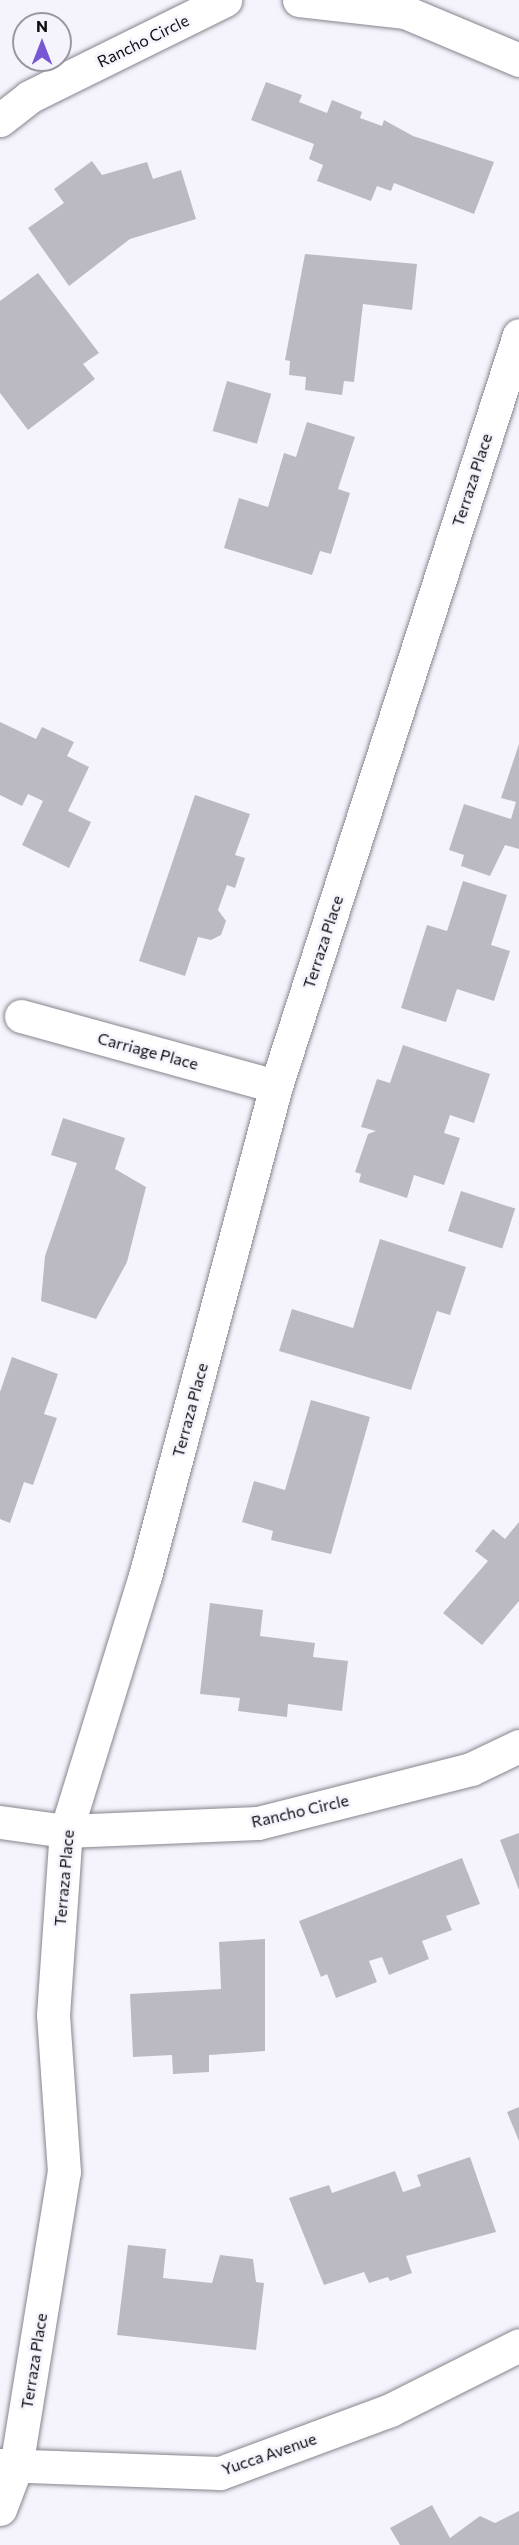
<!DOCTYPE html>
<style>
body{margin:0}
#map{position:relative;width:519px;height:2545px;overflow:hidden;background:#f5f4fd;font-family:Commissioner,sans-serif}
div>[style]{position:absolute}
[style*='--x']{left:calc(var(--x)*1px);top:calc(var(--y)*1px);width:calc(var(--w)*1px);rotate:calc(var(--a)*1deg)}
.building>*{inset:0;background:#bbbac3;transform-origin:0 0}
.roads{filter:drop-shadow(0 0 2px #86858d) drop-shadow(0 0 2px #86858d)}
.minor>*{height:33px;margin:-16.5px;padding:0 16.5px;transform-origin:16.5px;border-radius:16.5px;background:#fff}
span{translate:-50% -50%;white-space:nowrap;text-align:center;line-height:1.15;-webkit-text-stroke:5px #f5f4fd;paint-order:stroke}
.street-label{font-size:16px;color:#0e0e11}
.north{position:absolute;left:12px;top:12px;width:60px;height:60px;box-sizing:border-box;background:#f5f4fd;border:2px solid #99989f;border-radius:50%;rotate:0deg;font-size:16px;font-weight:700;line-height:24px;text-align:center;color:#0e0e11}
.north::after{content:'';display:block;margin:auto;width:21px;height:27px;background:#7858d2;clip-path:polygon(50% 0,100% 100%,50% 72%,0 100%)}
</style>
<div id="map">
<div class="building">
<i style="clip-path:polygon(266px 82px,302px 95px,299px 102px,327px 113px,332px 100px,362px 112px,360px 118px,382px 126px,384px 120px,413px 136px,494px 162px,474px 214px,394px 183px,391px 191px,377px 186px,371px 201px,317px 181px,323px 165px,309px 159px,314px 144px,251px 120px)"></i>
<i style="clip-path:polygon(92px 161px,102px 175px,147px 162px,153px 179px,181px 170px,196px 219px,130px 239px,69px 286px,28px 228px,64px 203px,54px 189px)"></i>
<i style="clip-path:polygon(305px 254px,417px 264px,412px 310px,363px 304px,354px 382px,344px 381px,342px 395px,305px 390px,306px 377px,289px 375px,290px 361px,285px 360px)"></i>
<i style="clip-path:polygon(38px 273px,99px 353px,83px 364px,95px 379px,28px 430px,0 393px,0 301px)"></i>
<i style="left:227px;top:381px;width:46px;height:52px;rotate:16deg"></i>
<i style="clip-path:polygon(307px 422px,355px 437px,338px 489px,350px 493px,331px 554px,320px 551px,312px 575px,224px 548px,239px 498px,268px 507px,284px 453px,296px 457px)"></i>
<i style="clip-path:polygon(0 722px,36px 739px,42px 727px,74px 742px,67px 756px,89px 767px,68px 811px,91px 822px,69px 868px,22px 845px,43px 801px,28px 794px,22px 806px,0 795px)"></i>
<i style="clip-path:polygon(519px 744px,519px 849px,505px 845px,490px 876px,461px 866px,464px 855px,449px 850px,464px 804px,511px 819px,516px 802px,501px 798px)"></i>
<i style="clip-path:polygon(195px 795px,250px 814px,235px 855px,245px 858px,235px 888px,227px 885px,218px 910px,226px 921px,221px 935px,211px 940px,198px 937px,185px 976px,139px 961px)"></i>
<i style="clip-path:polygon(463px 881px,507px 895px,491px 945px,510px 951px,494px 1001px,457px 989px,446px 1022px,401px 1008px,427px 925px,447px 931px)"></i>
<i style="clip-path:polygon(403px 1045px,490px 1074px,474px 1123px,450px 1115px,444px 1133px,460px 1138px,444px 1185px,414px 1175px,407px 1198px,359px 1182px,361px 1174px,355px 1172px,368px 1134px,376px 1131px,361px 1127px,377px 1079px,390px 1083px)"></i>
<i style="clip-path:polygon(63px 1118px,125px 1138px,115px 1169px,146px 1187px,127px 1262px,96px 1319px,41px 1301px,45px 1256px,77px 1163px,51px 1155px)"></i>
<i style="left:461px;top:1191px;width:57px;height:42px;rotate:18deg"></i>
<i style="clip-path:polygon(380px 1239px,466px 1267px,450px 1315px,437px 1311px,411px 1390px,279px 1351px,292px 1309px,353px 1328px)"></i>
<i style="clip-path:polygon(12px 1357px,58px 1374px,44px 1414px,57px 1418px,33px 1485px,24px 1482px,10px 1523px,0 1519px,0 1392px)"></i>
<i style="clip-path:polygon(311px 1400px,370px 1417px,331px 1554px,271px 1540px,273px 1531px,242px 1522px,254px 1481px,285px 1490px)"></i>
<i style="clip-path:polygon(519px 1522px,519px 1601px,482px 1645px,443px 1613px,488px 1561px,475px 1551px,493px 1529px,505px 1539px)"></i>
<i style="clip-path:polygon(210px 1603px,263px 1610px,260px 1636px,315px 1643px,313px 1657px,348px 1661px,342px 1711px,288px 1704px,287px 1717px,238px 1711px,240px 1698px,200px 1694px)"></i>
<i style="clip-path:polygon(519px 1833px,519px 1890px,500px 1840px)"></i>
<i style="clip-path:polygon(462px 1858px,480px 1904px,446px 1916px,452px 1930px,422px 1941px,429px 1959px,389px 1975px,382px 1957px,369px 1961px,377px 1982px,336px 1998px,327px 1974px,321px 1977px,299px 1921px)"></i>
<i style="clip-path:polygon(265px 1939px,265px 2051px,209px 2055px,209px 2072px,173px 2074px,172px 2055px,133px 2057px,130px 1994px,221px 1989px,219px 1942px)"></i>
<i style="clip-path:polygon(519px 2107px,519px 2141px,507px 2112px)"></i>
<i style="clip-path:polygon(470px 2157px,496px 2232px,406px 2256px,412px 2273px,390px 2281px,388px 2277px,369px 2283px,364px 2272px,324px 2285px,289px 2198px,329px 2185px,332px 2193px,395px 2171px,403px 2192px,421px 2186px,417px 2175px)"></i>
<i style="clip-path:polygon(128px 2245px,166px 2249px,163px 2278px,212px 2283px,220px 2255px,253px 2259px,256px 2282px,264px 2283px,256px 2350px,117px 2335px)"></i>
<i style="clip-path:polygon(432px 2505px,450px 2538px,480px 2516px,495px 2523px,519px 2511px,519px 2545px,400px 2545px,390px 2528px)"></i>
</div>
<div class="roads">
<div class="minor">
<i style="--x:299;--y:0;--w:107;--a:6.5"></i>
<i style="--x:405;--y:12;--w:124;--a:22.8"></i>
<i style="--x:0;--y:120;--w:37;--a:-38"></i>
<i style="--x:29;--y:97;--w:219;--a:-26.3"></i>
<i style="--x:21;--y:1016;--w:264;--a:15.4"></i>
<i style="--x:0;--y:1822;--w:67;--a:7.8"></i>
<i style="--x:66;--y:1831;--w:192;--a:-2.4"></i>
<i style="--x:258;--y:1823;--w:220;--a:-14.2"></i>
<i style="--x:471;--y:1769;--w:53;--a:-25.6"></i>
<i style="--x:0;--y:2465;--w:220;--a:2.1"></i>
<i style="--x:220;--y:2473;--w:181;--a:-20.3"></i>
<i style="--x:390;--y:2410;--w:144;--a:-26.7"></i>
<i style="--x:0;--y:2509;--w:45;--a:-69.1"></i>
<i style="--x:16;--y:2467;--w:299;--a:-80.8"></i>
<i style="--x:64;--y:2172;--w:157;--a:-94"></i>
<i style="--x:53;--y:2015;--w:184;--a:-86"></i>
<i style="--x:66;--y:1831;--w:267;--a:-72.8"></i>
<i style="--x:145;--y:1576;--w:507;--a:-75.03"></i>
<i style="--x:276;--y:1086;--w:789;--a:-72.07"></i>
</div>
</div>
<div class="street-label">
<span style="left:143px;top:41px;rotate:-26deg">Rancho Circle</span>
<span style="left:472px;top:480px;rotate:-72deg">Terraza Place</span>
<span style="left:323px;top:942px;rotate:-72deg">Terraza Place</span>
<span style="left:148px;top:1051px;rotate:15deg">Carriage Place</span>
<span style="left:190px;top:1410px;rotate:-75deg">Terraza Place</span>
<span style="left:300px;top:1811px;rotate:-13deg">Rancho Circle</span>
<span style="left:64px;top:1878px;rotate:-85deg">Terraza Place</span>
<span style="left:34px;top:2361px;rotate:-81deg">Terraza Place</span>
<span style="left:269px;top:2454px;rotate:-19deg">Yucca Avenue</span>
</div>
<div class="north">N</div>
</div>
